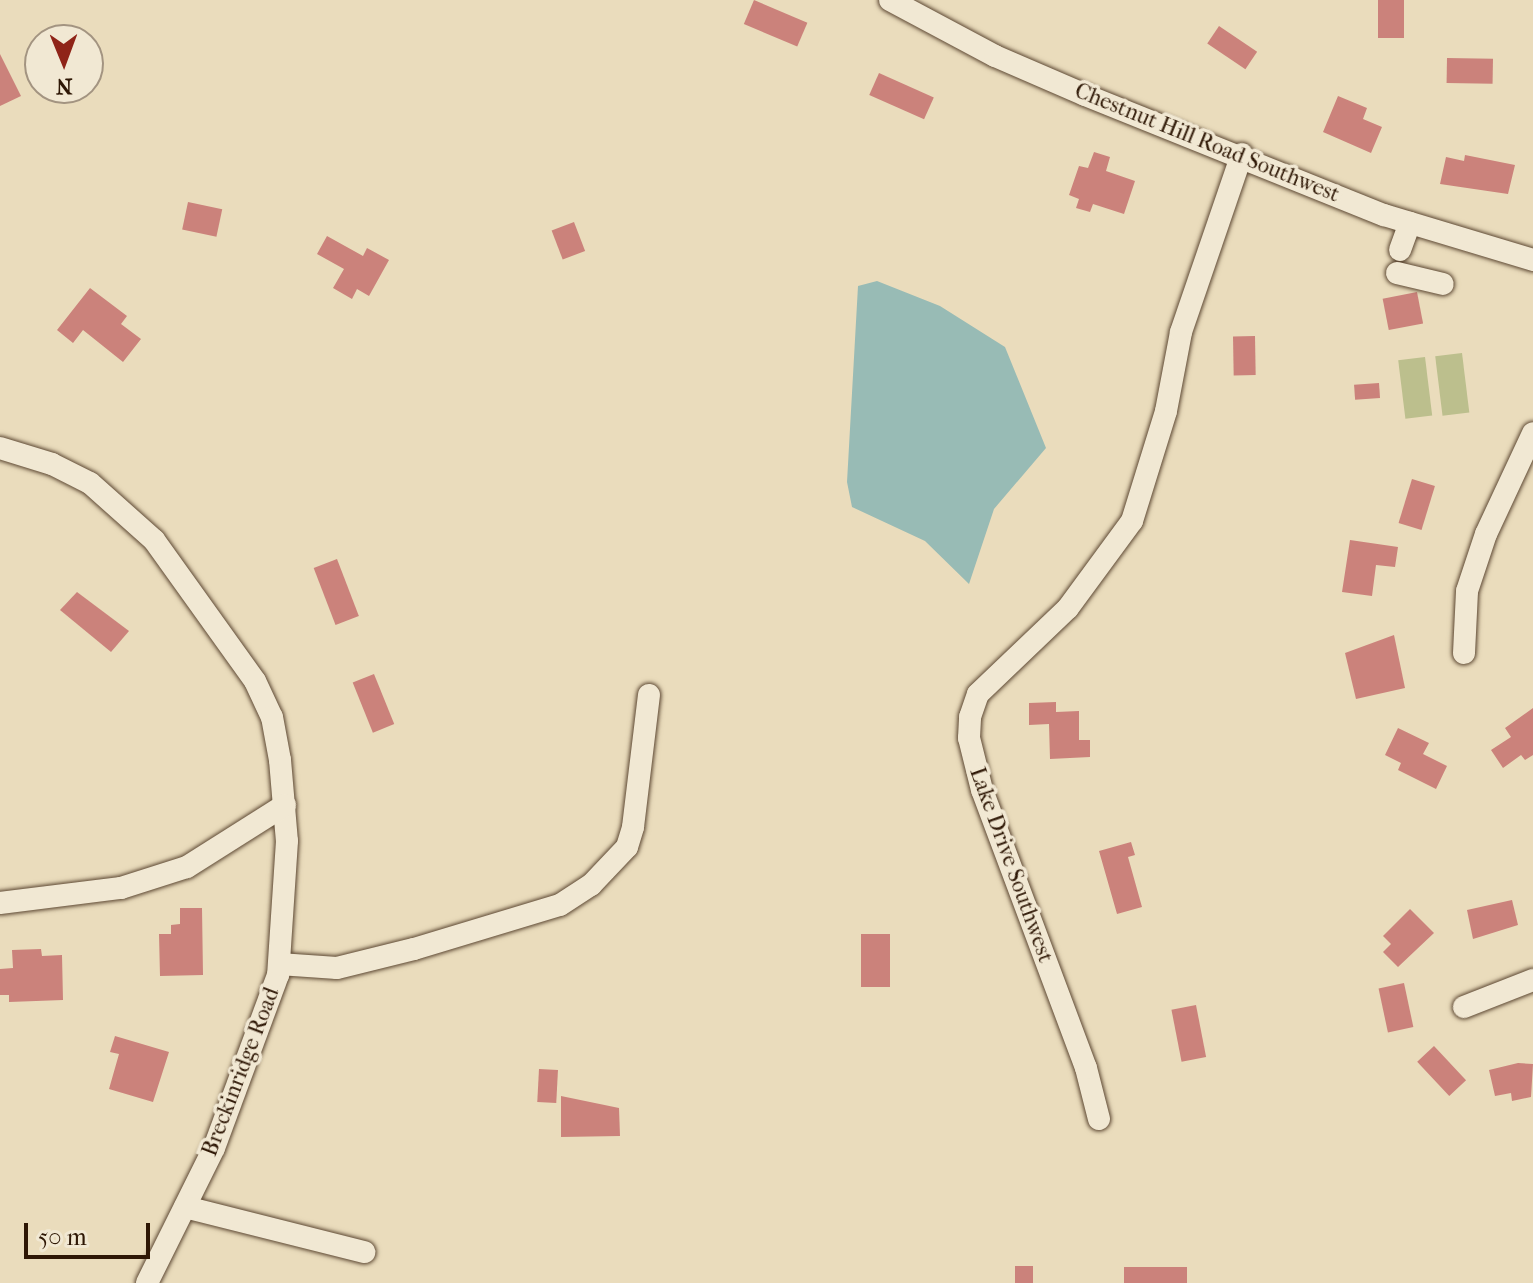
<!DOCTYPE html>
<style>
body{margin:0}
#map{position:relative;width:1533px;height:1283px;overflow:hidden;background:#eadcbc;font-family:"IM FELL French Canon",serif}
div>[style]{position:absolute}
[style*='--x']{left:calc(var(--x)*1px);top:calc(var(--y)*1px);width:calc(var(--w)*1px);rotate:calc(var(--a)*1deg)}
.green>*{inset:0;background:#bcbf8d;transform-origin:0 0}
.water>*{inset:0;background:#98bbb5}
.building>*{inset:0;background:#cb827b;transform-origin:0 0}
.roads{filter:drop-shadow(0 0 2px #5d4833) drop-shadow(0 0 2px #5d4833)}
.minor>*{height:22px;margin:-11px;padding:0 11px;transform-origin:11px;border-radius:11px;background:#f1e8d3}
span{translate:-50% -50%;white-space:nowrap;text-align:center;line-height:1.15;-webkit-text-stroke:7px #f1e8d3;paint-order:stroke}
.street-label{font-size:22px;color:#2e1705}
.north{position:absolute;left:24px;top:24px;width:80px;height:80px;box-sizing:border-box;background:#f1e8d3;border:2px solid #a39481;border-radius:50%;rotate:179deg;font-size:22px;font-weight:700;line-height:32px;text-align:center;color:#2e1705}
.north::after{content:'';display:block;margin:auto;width:28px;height:36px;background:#8f2418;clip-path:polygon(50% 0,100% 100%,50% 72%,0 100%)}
.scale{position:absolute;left:24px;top:1223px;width:126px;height:36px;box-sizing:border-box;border:4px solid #2e1705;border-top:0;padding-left:10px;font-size:24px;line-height:28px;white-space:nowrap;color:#2e1705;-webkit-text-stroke:6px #f1e8d3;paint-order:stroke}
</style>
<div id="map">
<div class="green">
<i style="left:1462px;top:353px;width:60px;height:27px;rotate:83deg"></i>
<i style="left:1425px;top:357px;width:59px;height:27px;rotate:83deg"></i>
</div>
<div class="water">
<i style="clip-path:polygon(877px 281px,940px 306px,1005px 347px,1046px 448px,994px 509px,969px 584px,925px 541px,852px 507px,847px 482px,858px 286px)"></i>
</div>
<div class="building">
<i style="left:754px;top:0;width:58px;height:26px;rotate:23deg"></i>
<i style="left:1378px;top:0;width:26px;height:38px"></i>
<i style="left:1219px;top:26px;width:46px;height:21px;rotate:34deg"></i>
<i style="clip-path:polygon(0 54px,21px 96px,0 106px)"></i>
<i style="left:1447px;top:58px;width:46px;height:25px;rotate:1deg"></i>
<i style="left:879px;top:73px;width:60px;height:24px;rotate:24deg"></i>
<i style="clip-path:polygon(1338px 96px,1367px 108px,1363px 119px,1382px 127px,1371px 153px,1323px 132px)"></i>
<i style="clip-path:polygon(1094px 152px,1110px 157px,1106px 171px,1135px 181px,1124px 214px,1093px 204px,1090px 212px,1076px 208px,1079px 199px,1069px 195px,1079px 166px,1088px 168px)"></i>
<i style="clip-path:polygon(1465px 155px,1515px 165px,1508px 194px,1440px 184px,1446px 157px,1464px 161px)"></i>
<i style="left:188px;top:202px;width:35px;height:28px;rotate:12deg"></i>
<i style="left:574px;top:222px;width:31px;height:24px;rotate:69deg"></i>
<i style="clip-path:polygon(327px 236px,363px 256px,367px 248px,389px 260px,369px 296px,357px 289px,352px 299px,333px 288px,344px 269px,317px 254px)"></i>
<i style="clip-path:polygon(90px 288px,127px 316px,121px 324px,141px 339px,123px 362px,83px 330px,73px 343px,57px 330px)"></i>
<i style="left:1417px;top:292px;width:32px;height:35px;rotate:79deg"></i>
<i style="left:1255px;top:336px;width:39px;height:22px;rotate:89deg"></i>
<i style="left:1379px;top:383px;width:15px;height:25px;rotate:86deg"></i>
<i style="left:1412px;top:479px;width:24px;height:46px;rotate:17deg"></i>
<i style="clip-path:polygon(1350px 540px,1398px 547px,1395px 567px,1376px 565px,1372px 596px,1342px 592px)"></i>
<i style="left:337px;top:559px;width:61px;height:25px;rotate:69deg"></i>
<i style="clip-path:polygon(77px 592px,129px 631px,111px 652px,60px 610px)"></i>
<i style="clip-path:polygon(1394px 635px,1405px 688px,1356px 699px,1345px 653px)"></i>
<i style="left:374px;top:674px;width:54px;height:23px;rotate:68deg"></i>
<i style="clip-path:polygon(1056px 702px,1056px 712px,1079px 711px,1079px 740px,1090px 740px,1090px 757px,1050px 759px,1049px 724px,1029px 725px,1029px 703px)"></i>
<i style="clip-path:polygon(1533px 708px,1533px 755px,1525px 760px,1521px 755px,1503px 768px,1491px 750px,1511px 737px,1505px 728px)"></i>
<i style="clip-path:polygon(1398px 728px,1429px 743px,1423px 754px,1447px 766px,1436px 789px,1398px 770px,1401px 763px,1385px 755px)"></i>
<i style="clip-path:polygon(1131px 842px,1135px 855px,1128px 857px,1142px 907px,1117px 914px,1099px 851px)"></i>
<i style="clip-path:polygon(1512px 900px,1518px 925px,1473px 939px,1467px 910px)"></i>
<i style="clip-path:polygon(180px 908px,202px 908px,203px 975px,160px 976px,159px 934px,171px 934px,171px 925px,180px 924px)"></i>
<i style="clip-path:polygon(1410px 909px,1434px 933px,1398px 967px,1383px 952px,1391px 944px,1383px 936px)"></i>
<i style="left:890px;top:934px;width:53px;height:29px;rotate:90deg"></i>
<i style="clip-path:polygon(41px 949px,42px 956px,62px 955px,63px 1000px,9px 1002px,9px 995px,0 995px,0 969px,13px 968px,12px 950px)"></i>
<i style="left:1404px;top:983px;width:45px;height:26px;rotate:78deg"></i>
<i style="left:1196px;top:1005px;width:53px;height:25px;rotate:79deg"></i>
<i style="clip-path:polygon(115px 1036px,169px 1052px,153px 1102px,109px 1089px,119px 1054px,110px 1052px)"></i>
<i style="left:1434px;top:1046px;width:47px;height:23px;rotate:47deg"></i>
<i style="clip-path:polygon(1518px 1063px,1533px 1064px,1531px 1097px,1512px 1101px,1511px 1093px,1495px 1096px,1489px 1070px)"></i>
<i style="left:539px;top:1069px;width:19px;height:33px;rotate:3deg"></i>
<i style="clip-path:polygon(561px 1096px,619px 1108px,620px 1136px,561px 1137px)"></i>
<i style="left:1015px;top:1266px;width:18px;height:17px"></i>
<i style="left:1124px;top:1267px;width:63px;height:16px"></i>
</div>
<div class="roads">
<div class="minor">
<i style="--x:890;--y:0;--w:119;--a:28.1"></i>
<i style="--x:995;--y:56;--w:98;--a:23.4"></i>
<i style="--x:1085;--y:95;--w:322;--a:21.9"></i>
<i style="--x:1384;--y:215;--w:156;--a:16.8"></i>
<i style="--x:1400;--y:250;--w:29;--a:-70"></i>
<i style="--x:1397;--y:273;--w:47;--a:13.4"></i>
<i style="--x:0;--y:448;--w:54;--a:17.1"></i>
<i style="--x:52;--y:464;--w:42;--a:26.6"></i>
<i style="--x:90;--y:483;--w:86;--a:41.7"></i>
<i style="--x:154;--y:540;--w:173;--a:54.4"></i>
<i style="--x:255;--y:681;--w:40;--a:65"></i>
<i style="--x:272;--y:717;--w:44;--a:79.5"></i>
<i style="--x:280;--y:760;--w:81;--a:85.1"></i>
<i style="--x:287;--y:841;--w:134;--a:93.8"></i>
<i style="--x:278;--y:975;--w:184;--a:110.3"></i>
<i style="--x:214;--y:1148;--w:151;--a:116.4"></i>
<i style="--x:1464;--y:653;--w:62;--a:-87.2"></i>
<i style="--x:1467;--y:591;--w:60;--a:-71.6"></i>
<i style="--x:1486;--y:534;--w:111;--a:-65"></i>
<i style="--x:0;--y:903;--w:122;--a:-7.1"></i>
<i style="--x:121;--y:888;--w:69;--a:-17.7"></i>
<i style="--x:187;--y:867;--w:116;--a:-32.3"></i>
<i style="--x:279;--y:964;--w:58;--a:3.9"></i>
<i style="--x:337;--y:968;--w:79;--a:-13.9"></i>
<i style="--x:414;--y:949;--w:152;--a:-16.8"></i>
<i style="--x:560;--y:905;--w:37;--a:-33"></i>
<i style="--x:591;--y:885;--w:52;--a:-46.5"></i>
<i style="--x:627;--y:847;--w:21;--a:-73"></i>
<i style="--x:633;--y:827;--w:133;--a:-83.1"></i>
<i style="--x:1464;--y:1007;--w:74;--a:-21.4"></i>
<i style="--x:1099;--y:1119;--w:53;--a:-104.3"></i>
<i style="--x:1086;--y:1068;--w:297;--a:-110.5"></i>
<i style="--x:982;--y:790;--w:54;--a:-104"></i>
<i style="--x:969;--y:738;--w:21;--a:-87"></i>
<i style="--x:970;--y:717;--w:24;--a:-71"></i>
<i style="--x:978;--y:694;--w:124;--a:-43.7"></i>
<i style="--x:1068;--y:608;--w:108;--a:-53.7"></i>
<i style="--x:1132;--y:521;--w:115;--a:-72.8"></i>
<i style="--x:1166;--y:411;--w:80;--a:-79.2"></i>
<i style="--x:1181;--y:332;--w:188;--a:-71.1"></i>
<i style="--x:185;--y:1207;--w:185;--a:14.1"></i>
</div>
</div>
<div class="street-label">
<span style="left:1207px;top:143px;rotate:22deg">Chestnut Hill Road Southwest</span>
<span style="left:1011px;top:865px;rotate:70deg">Lake Drive Southwest</span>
<span style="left:241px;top:1072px;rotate:-69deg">Breckinridge Road</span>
</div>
<div class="north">N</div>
<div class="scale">50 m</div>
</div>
